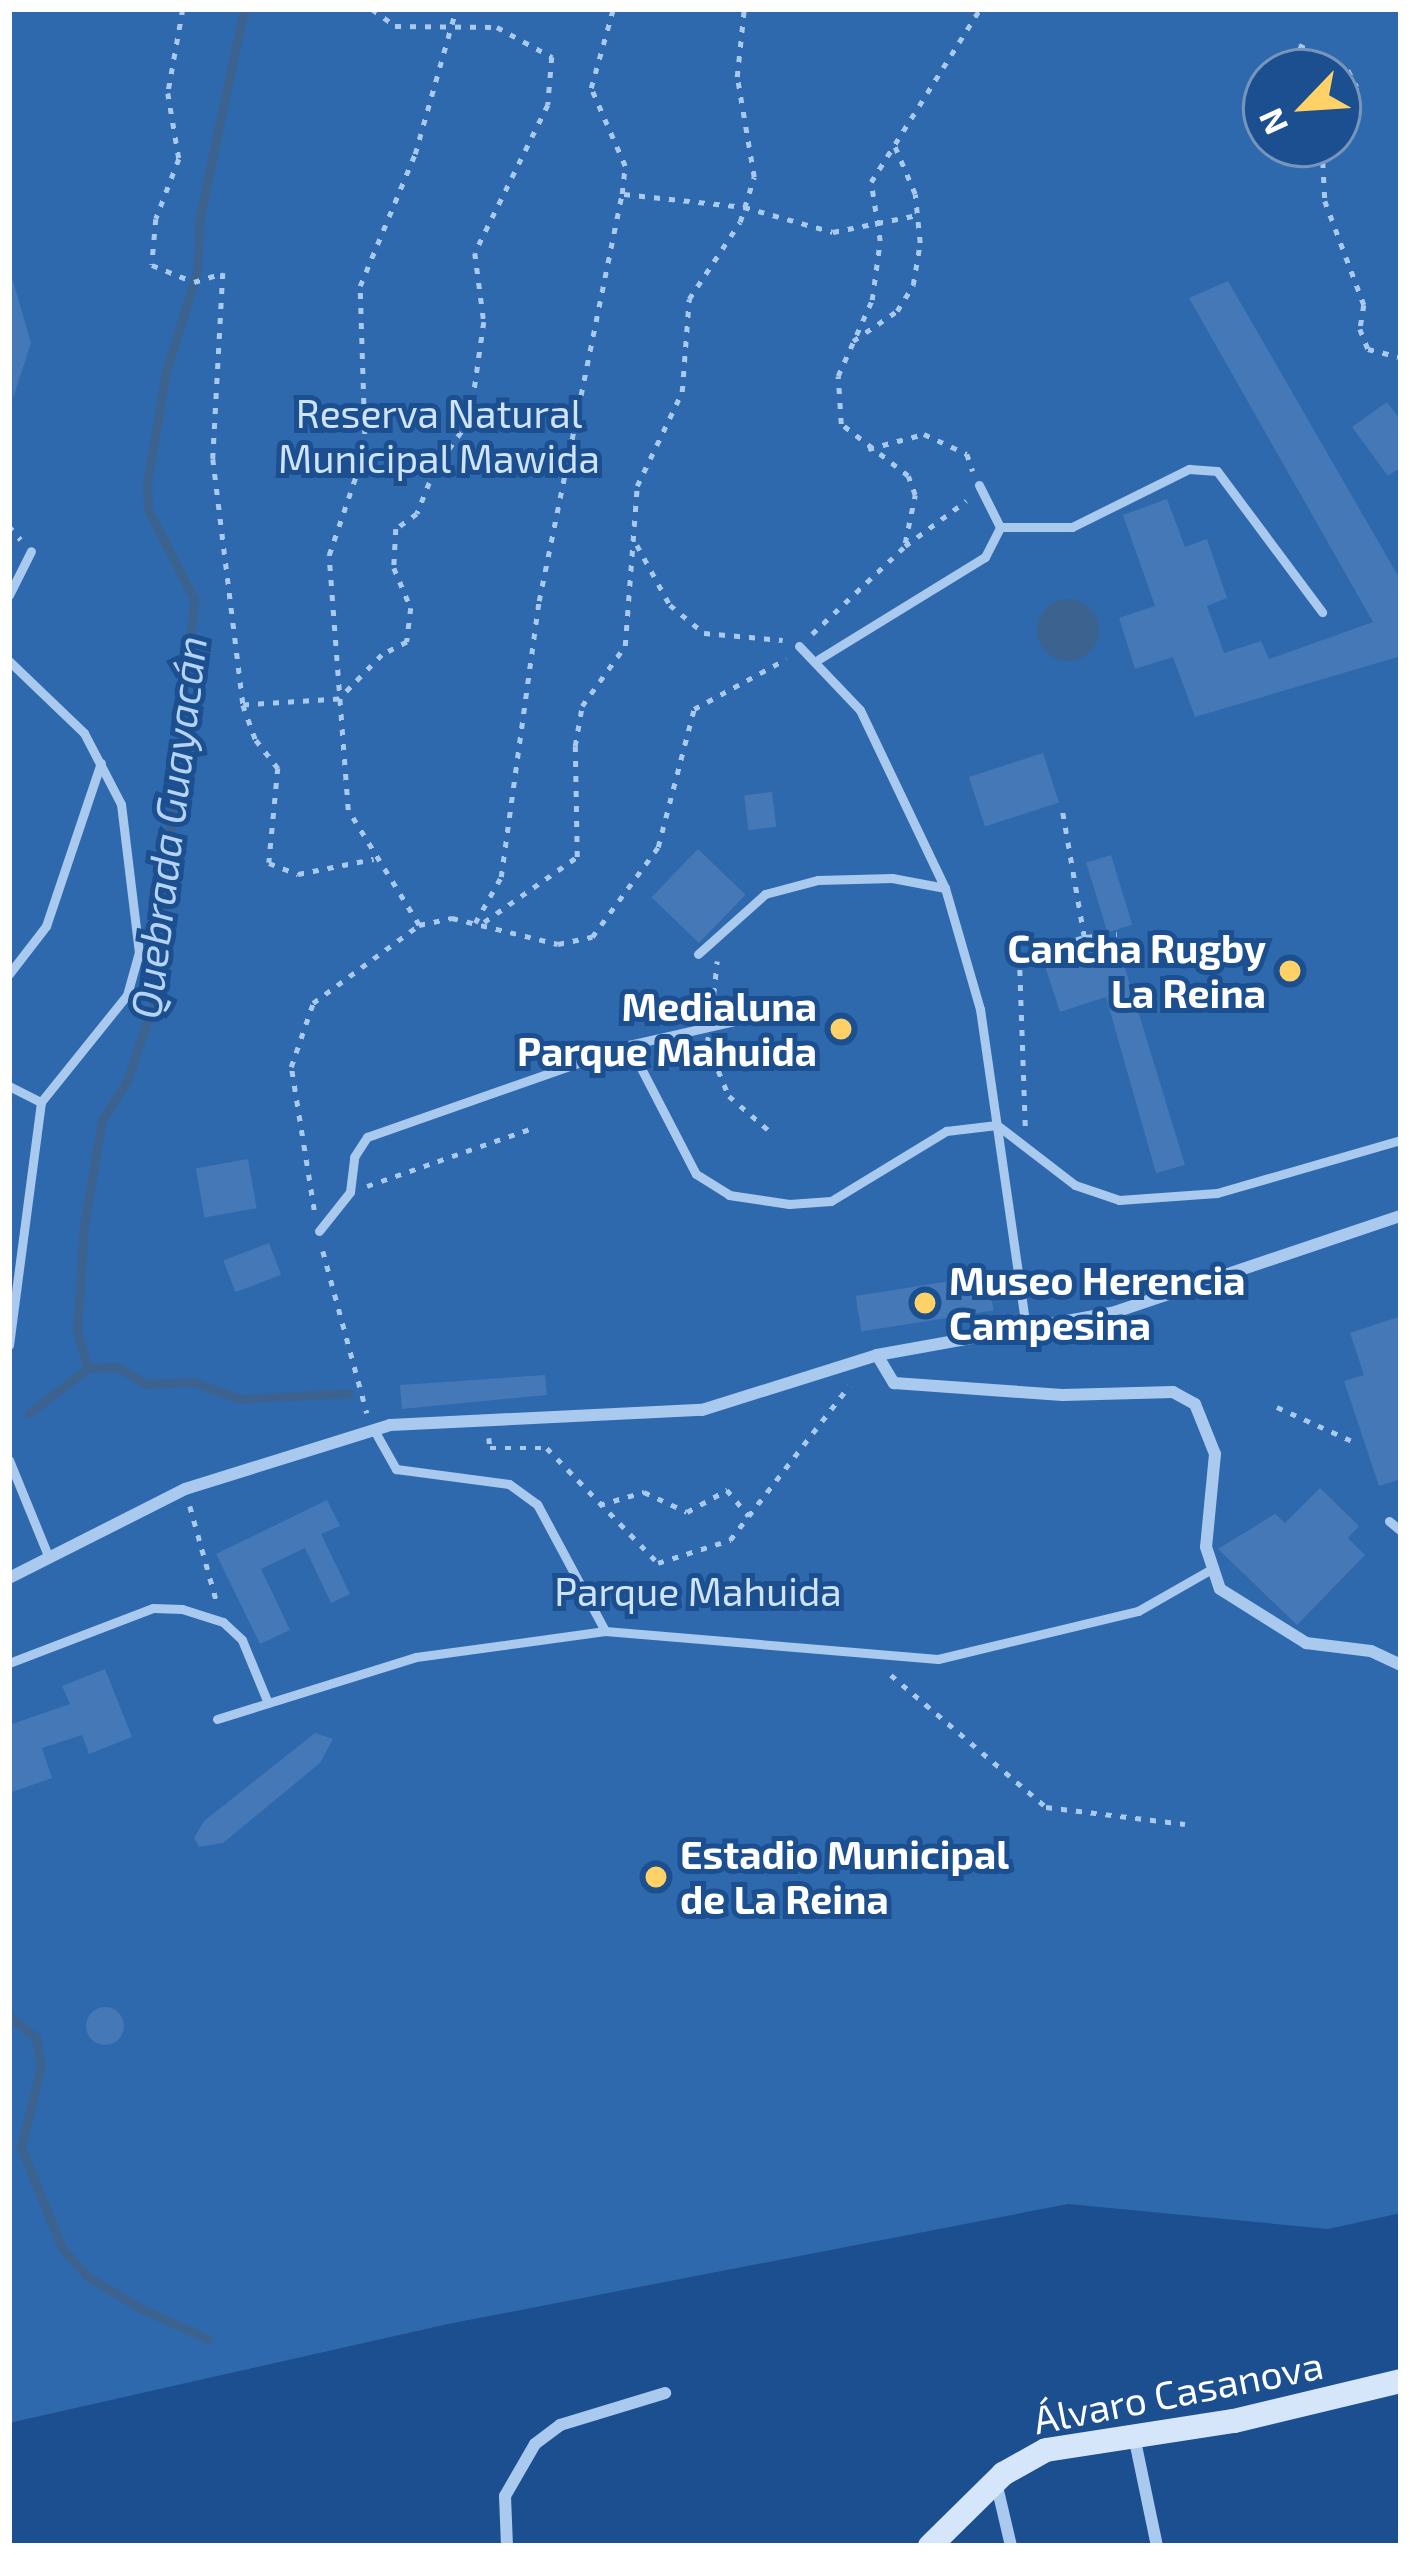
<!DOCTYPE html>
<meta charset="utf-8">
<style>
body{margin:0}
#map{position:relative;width:1410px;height:2555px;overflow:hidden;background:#1b4f8f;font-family:"Exo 2",sans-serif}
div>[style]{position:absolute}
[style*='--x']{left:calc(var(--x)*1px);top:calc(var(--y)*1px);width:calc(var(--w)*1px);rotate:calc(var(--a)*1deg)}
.green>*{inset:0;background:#2e69ad}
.water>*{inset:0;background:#3c6290}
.round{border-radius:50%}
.stream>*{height:9px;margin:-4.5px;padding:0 4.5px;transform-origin:4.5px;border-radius:4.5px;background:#3c6290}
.building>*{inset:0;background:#4478b7;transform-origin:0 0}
.path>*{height:4.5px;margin-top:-2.25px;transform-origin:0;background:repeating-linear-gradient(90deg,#a9c9ee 0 6px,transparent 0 15px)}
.lane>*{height:9px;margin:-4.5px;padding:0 4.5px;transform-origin:4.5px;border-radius:4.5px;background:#a9c9ee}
.street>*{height:12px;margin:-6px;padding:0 6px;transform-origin:6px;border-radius:6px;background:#a9c9ee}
.secondary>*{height:24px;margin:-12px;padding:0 12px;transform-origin:12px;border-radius:12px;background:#d6e6fa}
.path-bridge>*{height:4.5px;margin-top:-2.25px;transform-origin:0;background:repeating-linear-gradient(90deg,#a9c9ee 0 6px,transparent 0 15px)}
.dots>*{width:33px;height:33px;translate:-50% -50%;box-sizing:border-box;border:6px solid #1b4f8f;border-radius:50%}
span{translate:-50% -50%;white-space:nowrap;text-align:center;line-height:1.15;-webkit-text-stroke:10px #1b4f8f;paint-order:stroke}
.park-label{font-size:39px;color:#cfe3fa}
.poi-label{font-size:39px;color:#fff;font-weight:700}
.right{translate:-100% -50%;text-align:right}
.left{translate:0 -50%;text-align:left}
.street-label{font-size:39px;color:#fff}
.water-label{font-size:42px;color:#b5d3f5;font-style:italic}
.frame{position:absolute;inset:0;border:12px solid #fff;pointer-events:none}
.north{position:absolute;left:1242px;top:48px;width:120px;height:120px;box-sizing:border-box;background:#1b4f8f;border:3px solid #7695bc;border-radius:50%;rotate:245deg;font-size:33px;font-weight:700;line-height:48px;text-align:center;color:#fff}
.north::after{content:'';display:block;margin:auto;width:42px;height:54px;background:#ffd166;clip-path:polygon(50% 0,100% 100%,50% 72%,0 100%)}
</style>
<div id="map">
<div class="green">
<i style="clip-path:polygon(evenodd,9px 9px,1401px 9px,1401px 2213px,1328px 2229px,1068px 2204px,448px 2324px,9px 2423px,9px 9px,1266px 72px,1338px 72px,1338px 144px,1266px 144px,1266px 72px)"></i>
</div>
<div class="water">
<i class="round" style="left:1037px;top:599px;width:62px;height:62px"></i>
</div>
<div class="stream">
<i style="--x:88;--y:1368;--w:39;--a:-107"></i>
<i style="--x:77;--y:1331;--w:106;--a:-86.2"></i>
<i style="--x:84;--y:1225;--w:107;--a:-80.3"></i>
<i style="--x:102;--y:1120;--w:46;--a:-57.3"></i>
<i style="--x:127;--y:1081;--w:78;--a:-71.3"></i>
<i style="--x:152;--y:1007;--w:410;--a:-84.1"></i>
<i style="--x:194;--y:599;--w:101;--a:-117.1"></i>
<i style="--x:148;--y:509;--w:25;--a:-92"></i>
<i style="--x:147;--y:484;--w:114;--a:-80.4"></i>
<i style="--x:166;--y:372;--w:105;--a:-72.8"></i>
<i style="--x:197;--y:272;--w:56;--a:-86.9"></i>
<i style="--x:200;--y:216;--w:212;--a:-78"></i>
<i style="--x:29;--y:1413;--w:74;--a:-37.3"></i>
<i style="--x:88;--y:1368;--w:30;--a:-2"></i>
<i style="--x:118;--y:1367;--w:32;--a:32"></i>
<i style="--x:145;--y:1384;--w:49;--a:-2.3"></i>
<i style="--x:194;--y:1382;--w:48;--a:20.7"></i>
<i style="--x:239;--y:1399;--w:109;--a:-3.2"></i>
<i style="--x:9;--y:2016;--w:35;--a:39"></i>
<i style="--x:36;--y:2038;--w:28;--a:80"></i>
<i style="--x:41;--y:2066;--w:83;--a:103.9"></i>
<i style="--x:21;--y:2147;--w:109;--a:67.9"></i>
<i style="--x:62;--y:2248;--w:38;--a:48"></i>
<i style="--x:87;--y:2276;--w:60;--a:31.3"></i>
<i style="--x:138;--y:2307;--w:77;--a:24.6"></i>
</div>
<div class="building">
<i style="clip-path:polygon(13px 281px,31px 343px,13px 398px,9px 282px)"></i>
<i style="clip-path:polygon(1228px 281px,1401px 581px,1401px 656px,1195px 717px,1173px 657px,1135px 669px,1119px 618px,1155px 606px,1123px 515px,1167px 499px,1185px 547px,1207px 539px,1227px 598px,1207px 606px,1224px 653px,1261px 641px,1269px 659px,1373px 622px,1189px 298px)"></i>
<i style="clip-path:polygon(1387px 402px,1401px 421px,1401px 467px,1388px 476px,1352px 427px)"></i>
<i style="left:1043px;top:753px;width:52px;height:78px;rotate:72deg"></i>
<i style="left:772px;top:792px;width:35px;height:28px;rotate:83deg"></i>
<i style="left:698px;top:849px;width:66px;height:67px;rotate:44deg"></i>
<i style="left:1111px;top:855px;width:73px;height:26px;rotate:73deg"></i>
<i style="clip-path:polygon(1117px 942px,1185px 1165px,1156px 1173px,1106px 997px,1060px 1012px,1045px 966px)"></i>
<i style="left:248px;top:1159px;width:50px;height:53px;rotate:80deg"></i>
<i style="left:269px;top:1243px;width:34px;height:49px;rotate:69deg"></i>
<i style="left:988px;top:1275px;width:36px;height:134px;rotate:81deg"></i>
<i style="clip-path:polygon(1401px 1316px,1401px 1479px,1379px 1486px,1344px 1381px,1364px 1375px,1350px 1333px)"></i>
<i style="clip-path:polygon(545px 1375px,547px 1395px,402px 1409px,400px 1385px)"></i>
<i style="clip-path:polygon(1320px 1488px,1359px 1526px,1348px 1538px,1365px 1555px,1297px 1625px,1218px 1549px,1275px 1514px,1285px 1523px)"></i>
<i style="clip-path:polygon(327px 1500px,340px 1526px,321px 1534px,350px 1594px,331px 1603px,305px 1548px,261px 1569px,290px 1630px,260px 1644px,216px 1554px)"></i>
<i style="clip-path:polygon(105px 1669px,132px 1737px,89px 1754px,82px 1735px,42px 1748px,52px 1778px,9px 1793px,9px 1725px,70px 1704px,62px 1686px)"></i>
<i style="clip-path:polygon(315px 1733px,333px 1739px,320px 1763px,223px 1843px,199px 1847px,194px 1838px,204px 1821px)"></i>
<i class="round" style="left:86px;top:2007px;width:38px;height:38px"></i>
</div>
<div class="path">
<i style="--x:183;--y:9;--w:85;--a:100.1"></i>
<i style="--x:168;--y:93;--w:67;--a:80.5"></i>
<i style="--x:179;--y:159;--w:64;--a:111"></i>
<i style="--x:156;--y:219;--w:46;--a:95"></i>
<i style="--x:152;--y:265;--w:45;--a:22"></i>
<i style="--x:194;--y:282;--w:30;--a:-17"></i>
<i style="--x:223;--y:273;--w:186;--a:93.1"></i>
<i style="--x:213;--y:459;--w:248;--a:83"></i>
<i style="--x:372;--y:9;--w:29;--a:36"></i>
<i style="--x:395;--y:26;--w:102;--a:0.6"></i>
<i style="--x:497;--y:27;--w:63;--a:28.6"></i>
<i style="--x:552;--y:57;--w:48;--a:94.8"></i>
<i style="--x:548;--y:105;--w:165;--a:116.3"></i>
<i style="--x:475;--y:253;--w:70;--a:82.6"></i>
<i style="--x:484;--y:322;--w:99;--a:98.1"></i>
<i style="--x:470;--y:420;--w:60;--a:125.5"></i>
<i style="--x:435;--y:469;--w:48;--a:111.8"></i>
<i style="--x:417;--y:514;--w:26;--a:144"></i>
<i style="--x:396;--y:529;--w:39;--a:93"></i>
<i style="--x:394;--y:568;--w:43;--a:67"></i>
<i style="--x:411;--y:608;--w:34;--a:97"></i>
<i style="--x:407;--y:642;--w:28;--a:153"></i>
<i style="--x:382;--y:655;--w:62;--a:134.3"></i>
<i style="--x:339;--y:699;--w:96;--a:176.4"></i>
<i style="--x:243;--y:705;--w:37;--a:70"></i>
<i style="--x:256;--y:740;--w:36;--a:52"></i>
<i style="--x:278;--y:768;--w:95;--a:95.4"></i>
<i style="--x:269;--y:863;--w:31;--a:21"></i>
<i style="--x:298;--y:874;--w:77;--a:-11.2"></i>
<i style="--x:1287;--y:72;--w:30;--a:-66"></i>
<i style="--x:1299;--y:45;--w:55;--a:27"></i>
<i style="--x:1348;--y:70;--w:19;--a:62"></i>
<i style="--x:1357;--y:87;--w:47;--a:113.8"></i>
<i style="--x:1288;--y:144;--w:39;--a:27"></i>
<i style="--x:1334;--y:144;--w:21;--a:121"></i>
<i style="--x:1323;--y:162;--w:39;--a:87"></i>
<i style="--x:1325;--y:201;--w:111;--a:69.4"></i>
<i style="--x:1364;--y:305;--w:24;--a:99"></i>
<i style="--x:1360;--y:329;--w:22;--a:68"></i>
<i style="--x:1368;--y:349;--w:34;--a:14"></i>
<i style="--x:624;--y:194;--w:121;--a:6.2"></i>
<i style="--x:744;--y:207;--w:92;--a:15.7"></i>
<i style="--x:833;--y:232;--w:86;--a:-11.4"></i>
<i style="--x:853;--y:341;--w:53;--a:-34.3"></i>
<i style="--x:897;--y:311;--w:31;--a:-58"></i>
<i style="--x:913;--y:285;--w:43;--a:-80.5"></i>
<i style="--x:920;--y:243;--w:49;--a:-95.8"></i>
<i style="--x:915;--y:194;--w:59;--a:-113.1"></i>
<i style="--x:868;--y:449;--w:58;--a:-15"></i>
<i style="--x:924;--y:434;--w:47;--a:24.9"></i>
<i style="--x:967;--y:454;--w:18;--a:71"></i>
<i style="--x:9;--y:526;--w:18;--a:49"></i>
<i style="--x:905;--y:543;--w:49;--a:-78.2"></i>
<i style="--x:915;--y:495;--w:20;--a:-110"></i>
<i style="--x:908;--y:476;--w:85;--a:-142.2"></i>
<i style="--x:841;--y:424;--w:48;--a:-93.6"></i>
<i style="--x:838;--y:376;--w:83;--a:-65.9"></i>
<i style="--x:872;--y:300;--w:60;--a:-82.3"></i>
<i style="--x:880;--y:241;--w:60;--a:-98.7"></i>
<i style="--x:871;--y:182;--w:204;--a:-57.8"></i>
<i style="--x:637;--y:545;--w:68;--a:61.2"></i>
<i style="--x:670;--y:605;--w:44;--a:39.5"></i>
<i style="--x:704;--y:633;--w:79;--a:5.1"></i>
<i style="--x:812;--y:634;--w:128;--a:-43.4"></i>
<i style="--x:905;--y:546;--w:76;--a:-36.4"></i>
<i style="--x:484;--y:922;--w:113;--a:-35"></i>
<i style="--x:577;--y:857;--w:111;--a:-91"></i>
<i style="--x:575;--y:746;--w:41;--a:-80.1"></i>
<i style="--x:582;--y:706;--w:74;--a:-54.4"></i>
<i style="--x:625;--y:646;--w:160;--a:-85.7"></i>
<i style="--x:637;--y:486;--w:104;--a:-64.4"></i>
<i style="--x:682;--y:392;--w:93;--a:-85.7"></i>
<i style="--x:689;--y:299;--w:92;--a:-56.5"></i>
<i style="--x:740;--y:222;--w:47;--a:-72.7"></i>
<i style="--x:754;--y:177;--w:101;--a:-99.6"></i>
<i style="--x:737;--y:77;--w:68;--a:-84.1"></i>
<i style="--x:475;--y:923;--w:53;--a:-60.5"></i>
<i style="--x:501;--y:877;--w:279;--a:-82.2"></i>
<i style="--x:539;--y:601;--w:415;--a:-78.5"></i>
<i style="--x:622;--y:194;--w:28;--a:-84"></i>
<i style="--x:625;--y:166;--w:85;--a:-113.6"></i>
<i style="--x:591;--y:88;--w:82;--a:-74.4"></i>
<i style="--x:419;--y:925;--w:135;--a:-121.7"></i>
<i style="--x:348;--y:810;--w:256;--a:-94.3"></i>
<i style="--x:329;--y:555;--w:112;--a:-71.2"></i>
<i style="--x:365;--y:449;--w:163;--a:-91.8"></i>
<i style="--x:360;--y:286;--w:143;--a:-67.4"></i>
<i style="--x:415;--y:154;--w:151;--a:-74.2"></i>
<i style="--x:1086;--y:937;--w:31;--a:-6"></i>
<i style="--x:712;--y:1009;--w:48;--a:-84.1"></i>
<i style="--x:707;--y:1043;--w:57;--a:67.5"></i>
<i style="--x:729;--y:1096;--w:58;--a:40.8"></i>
<i style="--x:658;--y:1065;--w:36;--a:-21"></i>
<i style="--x:1025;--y:1126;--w:168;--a:-92"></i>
<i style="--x:1019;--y:958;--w:68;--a:-17.9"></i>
<i style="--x:1084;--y:937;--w:130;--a:-99.8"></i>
<i style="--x:367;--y:1186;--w:173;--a:-19.3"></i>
<i style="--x:314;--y:1210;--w:145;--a:-99.1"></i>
<i style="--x:291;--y:1067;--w:68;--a:-71"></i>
<i style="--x:313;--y:1003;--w:132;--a:-36.3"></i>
<i style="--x:419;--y:925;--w:34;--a:-12"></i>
<i style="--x:452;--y:918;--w:109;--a:13.8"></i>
<i style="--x:558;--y:944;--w:35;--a:-12"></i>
<i style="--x:592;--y:937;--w:112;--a:-53.7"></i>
<i style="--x:658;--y:847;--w:143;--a:-75.4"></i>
<i style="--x:694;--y:709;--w:105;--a:-28.5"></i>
<i style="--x:323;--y:1251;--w:168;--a:74.8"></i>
<i style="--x:1277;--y:1407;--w:85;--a:24.4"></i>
<i style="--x:489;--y:1438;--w:10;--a:84"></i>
<i style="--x:490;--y:1448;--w:57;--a:0"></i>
<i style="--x:547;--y:1448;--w:160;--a:46"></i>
<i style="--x:658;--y:1563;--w:76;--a:-17.7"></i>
<i style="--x:730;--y:1540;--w:195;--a:-52.3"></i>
<i style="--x:599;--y:1505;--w:47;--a:-16.1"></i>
<i style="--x:644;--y:1492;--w:47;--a:24.9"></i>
<i style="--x:687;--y:1512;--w:46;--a:-28.8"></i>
<i style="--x:727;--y:1490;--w:34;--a:50"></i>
<i style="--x:190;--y:1506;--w:97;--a:74.4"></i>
<i style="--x:891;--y:1675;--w:204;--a:40.4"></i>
<i style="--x:1046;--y:1807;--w:140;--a:7"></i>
</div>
<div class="lane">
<i style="--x:1000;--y:527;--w:72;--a:0"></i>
<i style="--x:1072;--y:527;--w:131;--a:-26.4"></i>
<i style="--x:1189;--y:469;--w:28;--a:4"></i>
<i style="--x:1217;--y:471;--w:176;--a:53.3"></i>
<i style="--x:9;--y:595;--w:49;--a:-63.4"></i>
<i style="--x:799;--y:646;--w:88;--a:46.4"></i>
<i style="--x:860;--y:710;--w:197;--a:64.5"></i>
<i style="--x:945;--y:888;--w:126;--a:73.9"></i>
<i style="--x:980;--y:1009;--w:322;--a:81.8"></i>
<i style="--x:819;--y:659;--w:195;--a:-31.6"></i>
<i style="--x:985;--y:557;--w:34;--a:-63"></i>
<i style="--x:1000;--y:527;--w:47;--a:-116.6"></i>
<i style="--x:9;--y:661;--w:104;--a:43.8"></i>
<i style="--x:84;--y:733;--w:80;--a:62.5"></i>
<i style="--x:121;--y:804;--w:149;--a:83.1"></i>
<i style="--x:139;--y:952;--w:45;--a:105.6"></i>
<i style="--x:127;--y:995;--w:137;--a:128.8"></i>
<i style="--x:41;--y:1102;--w:245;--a:97.5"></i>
<i style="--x:698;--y:954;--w:90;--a:-41.8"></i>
<i style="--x:765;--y:894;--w:55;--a:-14.8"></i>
<i style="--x:818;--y:880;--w:74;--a:-1.5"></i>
<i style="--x:892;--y:878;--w:54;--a:10.7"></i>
<i style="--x:9;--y:974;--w:61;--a:-52.4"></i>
<i style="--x:46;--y:926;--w:172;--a:-71.4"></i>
<i style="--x:629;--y:1045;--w:145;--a:62.6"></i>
<i style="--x:696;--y:1174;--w:39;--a:32"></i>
<i style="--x:729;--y:1195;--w:61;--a:8.5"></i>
<i style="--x:789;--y:1204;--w:42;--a:-4.1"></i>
<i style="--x:831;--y:1201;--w:135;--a:-31.3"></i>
<i style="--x:946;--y:1131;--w:51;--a:-6.7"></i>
<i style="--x:997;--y:1125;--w:98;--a:37.6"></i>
<i style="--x:1075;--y:1185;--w:46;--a:18.8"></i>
<i style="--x:1119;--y:1200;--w:98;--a:-4.1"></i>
<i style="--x:1217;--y:1193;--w:191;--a:-16.1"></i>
<i style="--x:9;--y:1086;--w:36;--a:27"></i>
<i style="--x:319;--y:1231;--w:50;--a:-51.5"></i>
<i style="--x:350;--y:1192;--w:35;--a:-83"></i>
<i style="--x:354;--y:1157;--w:24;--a:-57"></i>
<i style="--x:367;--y:1137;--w:278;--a:-19.3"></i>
<i style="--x:629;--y:1045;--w:109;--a:-12.8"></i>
<i style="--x:374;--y:1430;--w:45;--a:60.6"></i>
<i style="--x:396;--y:1469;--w:114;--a:7.6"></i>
<i style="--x:509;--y:1484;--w:34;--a:36"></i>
<i style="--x:537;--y:1504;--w:144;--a:61.8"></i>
<i style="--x:9;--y:1460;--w:106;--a:67.8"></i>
<i style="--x:1389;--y:1521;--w:16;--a:40"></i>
<i style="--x:9;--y:1663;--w:154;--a:-20.9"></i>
<i style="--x:153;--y:1608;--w:29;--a:2"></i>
<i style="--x:182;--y:1609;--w:43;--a:17.6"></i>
<i style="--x:223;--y:1622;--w:26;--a:43"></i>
<i style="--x:242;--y:1640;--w:68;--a:67.6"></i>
<i style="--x:217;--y:1719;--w:208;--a:-17.3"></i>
<i style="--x:416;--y:1657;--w:191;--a:-7.8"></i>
<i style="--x:605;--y:1631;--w:334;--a:4.8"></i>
<i style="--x:938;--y:1659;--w:206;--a:-13.5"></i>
<i style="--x:1138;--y:1611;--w:83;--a:-29.7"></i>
</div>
<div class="street">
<i style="--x:877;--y:1355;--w:33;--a:59"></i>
<i style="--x:894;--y:1383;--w:169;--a:4.1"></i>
<i style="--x:1063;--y:1395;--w:110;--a:-1.6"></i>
<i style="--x:1173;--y:1392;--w:25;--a:29"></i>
<i style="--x:1195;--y:1404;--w:54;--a:68.2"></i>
<i style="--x:1215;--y:1454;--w:93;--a:95.5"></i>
<i style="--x:1206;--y:1547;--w:44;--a:71.6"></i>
<i style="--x:1220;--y:1589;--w:102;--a:32.1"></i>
<i style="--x:1306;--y:1643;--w:65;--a:7"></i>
<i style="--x:1371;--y:1651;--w:33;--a:25"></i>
<i style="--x:9;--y:1578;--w:197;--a:-26.8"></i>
<i style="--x:185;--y:1489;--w:215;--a:-17.3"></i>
<i style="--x:390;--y:1425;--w:312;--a:-2.8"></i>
<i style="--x:702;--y:1410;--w:183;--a:-17.4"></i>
<i style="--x:877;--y:1355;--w:242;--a:-10.2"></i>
<i style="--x:1115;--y:1312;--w:302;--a:-18.6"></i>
<i style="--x:1134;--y:2436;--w:112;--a:78.2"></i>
<i style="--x:996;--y:2482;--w:66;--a:76.8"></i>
<i style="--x:507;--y:2546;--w:50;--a:-92.3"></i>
<i style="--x:505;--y:2496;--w:60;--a:-60"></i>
<i style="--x:535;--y:2444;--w:31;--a:-37"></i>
<i style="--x:560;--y:2425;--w:110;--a:-16.9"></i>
</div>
<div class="secondary">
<i style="--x:930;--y:2546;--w:103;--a:-44.6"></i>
<i style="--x:1003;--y:2474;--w:49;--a:-29.2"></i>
<i style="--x:1046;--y:2450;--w:190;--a:-8.8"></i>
<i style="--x:1234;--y:2421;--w:172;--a:-13.5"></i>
</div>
<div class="path-bridge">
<i style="--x:707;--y:1043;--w:28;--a:-80"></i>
</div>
<div class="dots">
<i style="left:1290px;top:971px;background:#ffd166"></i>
<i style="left:841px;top:1029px;background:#ffd166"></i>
<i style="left:925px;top:1303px;background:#ffd166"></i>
<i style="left:656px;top:1877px;background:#ffd166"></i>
</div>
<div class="park-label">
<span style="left:439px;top:436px">Reserva Natural<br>Municipal Mawida</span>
<span style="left:698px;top:1591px">Parque Mahuida</span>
</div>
<div class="poi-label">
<span class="right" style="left:1266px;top:971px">Cancha Rugby<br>La Reina</span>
<span class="right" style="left:817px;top:1029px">Medialuna<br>Parque Mahuida</span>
<span class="left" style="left:949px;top:1303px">Museo Herencia<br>Campesina</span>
<span class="left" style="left:680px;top:1877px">Estadio Municipal<br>de La Reina</span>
</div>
<div class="street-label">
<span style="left:1178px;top:2392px;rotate:-11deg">Álvaro Casanova</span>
</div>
<div class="water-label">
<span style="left:167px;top:827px;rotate:-83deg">Quebrada Guayacán</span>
</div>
<div class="frame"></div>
<div class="north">N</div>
</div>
